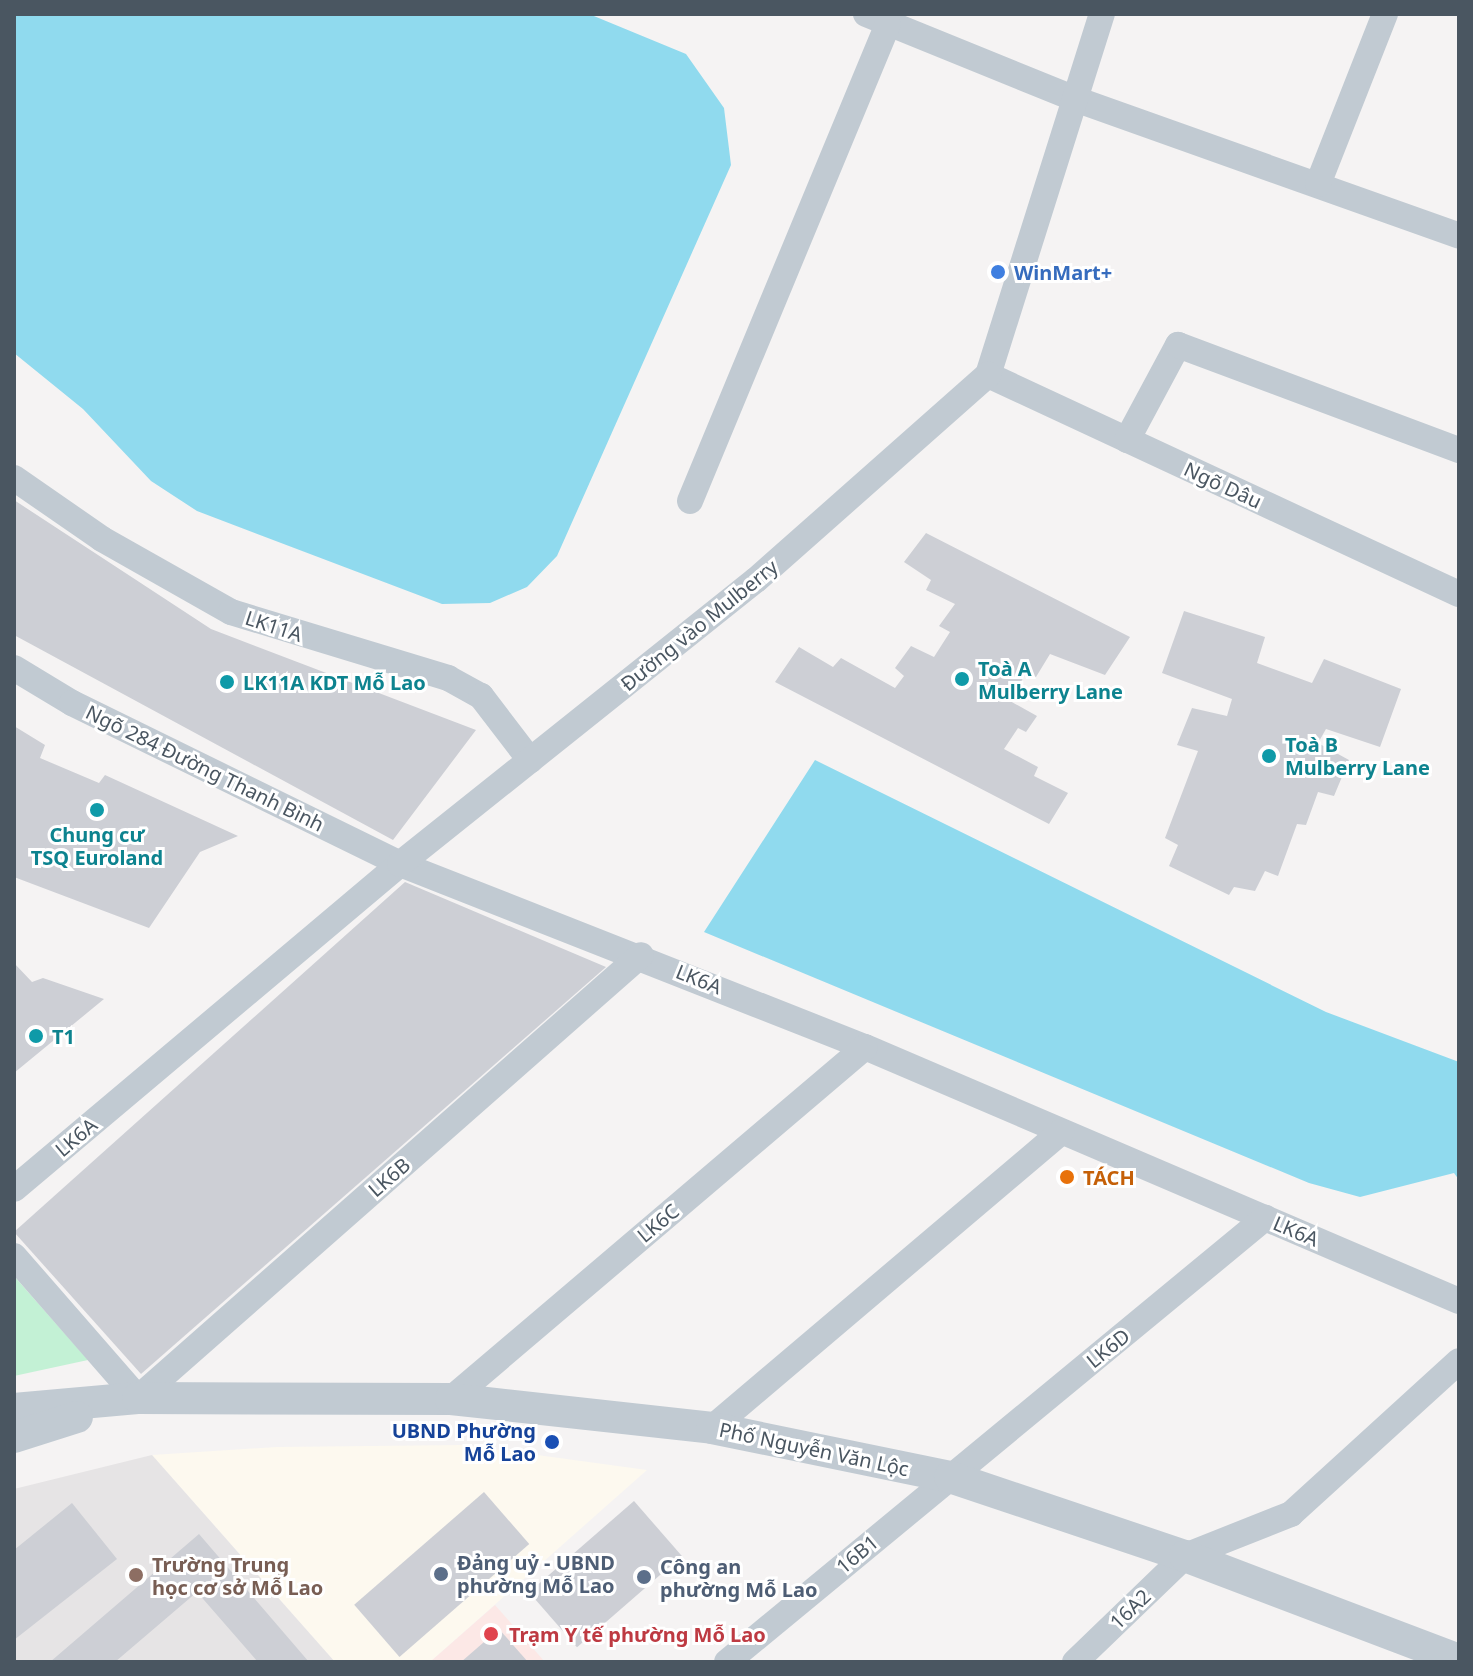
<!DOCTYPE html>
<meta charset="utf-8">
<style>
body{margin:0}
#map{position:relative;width:1473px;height:1676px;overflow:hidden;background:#f5f3f3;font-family:"Noto Sans",sans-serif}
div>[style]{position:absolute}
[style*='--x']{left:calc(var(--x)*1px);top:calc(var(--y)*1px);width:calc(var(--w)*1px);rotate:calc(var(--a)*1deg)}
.commercial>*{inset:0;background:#fdf9ef}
.education>*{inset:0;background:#e6e4e5}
.medical>*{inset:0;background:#fce8e6}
.green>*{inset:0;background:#c3f1d5}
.water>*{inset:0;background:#90daee}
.building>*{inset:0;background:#cdcfd5;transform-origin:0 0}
.minor>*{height:26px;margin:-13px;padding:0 13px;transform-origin:13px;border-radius:13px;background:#c1cad2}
.tertiary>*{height:32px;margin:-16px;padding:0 16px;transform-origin:16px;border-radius:16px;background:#c1cad2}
.dots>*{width:22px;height:22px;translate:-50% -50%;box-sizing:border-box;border:4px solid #fff;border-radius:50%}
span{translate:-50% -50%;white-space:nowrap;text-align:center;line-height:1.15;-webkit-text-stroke:6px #fff;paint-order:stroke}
.shop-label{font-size:20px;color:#366cbe;font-weight:700}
.left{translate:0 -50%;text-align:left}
.street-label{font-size:20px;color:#4a5661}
.culture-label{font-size:20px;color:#0d838f;font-weight:700}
.food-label{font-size:20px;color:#c56008;font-weight:700}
.transit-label{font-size:20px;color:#164399;font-weight:700}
.right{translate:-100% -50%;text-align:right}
.service-label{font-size:20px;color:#4e5e75;font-weight:700}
.education-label{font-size:20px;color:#785e54;font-weight:700}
.health-label{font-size:20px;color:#be3a42;font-weight:700}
.frame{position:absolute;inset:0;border:16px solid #4a5661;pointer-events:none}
</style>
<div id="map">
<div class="commercial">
<i style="clip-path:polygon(464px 1445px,647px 1470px,430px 1662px,335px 1662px,152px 1455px,277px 1447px)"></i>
</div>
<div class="education">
<i style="clip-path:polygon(152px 1455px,335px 1662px,14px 1662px,14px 1489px)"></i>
</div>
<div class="medical">
<i style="clip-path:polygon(495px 1605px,545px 1662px,430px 1662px)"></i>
</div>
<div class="green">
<i style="clip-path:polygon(14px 1276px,88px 1360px,14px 1376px)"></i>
</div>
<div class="water">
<i style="clip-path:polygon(14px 14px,589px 14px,686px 54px,724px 108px,731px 165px,557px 556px,527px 587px,490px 603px,442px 604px,197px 511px,151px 481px,83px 409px,14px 353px)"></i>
<i style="clip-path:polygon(815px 760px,1326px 1012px,1459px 1062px,1459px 1180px,1454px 1173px,1360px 1197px,1309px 1183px,704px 932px)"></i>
</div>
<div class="building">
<i style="clip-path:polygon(14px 500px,211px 629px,476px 730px,393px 840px,14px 635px)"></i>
<i style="clip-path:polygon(926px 533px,1130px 637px,1105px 675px,1050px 654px,1036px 677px,1026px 673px,1010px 701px,1037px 716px,1026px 732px,1018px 728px,1004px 749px,1038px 767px,1034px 776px,1068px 793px,1049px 824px,775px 682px,799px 647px,833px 667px,841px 658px,895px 688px,904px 676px,895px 668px,911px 646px,934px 657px,950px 632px,939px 626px,955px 604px,926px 590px,931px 580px,904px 562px)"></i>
<i style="clip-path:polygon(1184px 611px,1265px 637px,1257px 663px,1312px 683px,1324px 659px,1401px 689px,1380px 747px,1326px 729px,1318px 743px,1349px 760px,1334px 796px,1318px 792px,1306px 825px,1297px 824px,1278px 876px,1265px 871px,1255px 891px,1234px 887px,1229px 895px,1169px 866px,1178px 845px,1165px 838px,1198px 751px,1177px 745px,1192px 708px,1227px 716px,1232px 699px,1162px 673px)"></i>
<i style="clip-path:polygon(14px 726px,45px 745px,40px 758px,99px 783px,105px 775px,238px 836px,200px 852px,149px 928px,14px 877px)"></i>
<i style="clip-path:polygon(405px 882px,606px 967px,141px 1374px,14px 1232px)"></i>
<i style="clip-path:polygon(14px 963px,32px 982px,43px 978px,104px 999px,14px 1073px)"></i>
<i style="left:484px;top:1492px;width:69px;height:172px;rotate:49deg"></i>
<i style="left:634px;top:1501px;width:73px;height:139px;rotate:49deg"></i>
<i style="clip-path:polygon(72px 1503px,117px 1559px,14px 1640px,14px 1550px)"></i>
<i style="clip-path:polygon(199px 1534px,309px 1662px,258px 1662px,197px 1592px,115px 1662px,50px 1662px)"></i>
<i style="clip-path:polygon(499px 1629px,528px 1662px,461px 1662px)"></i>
</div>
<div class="minor">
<i style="--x:866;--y:14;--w:226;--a:22.1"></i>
<i style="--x:1075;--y:99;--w:408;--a:19.6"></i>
<i style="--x:1318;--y:184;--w:183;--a:-68.5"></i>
<i style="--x:988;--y:375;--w:519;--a:24.94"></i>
<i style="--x:988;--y:375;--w:379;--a:-72.5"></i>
<i style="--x:1127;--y:440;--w:108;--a:-61.8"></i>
<i style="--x:1178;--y:345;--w:300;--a:20.5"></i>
<i style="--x:14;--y:478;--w:107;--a:34.7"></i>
<i style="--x:102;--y:539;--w:148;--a:29.5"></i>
<i style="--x:231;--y:612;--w:227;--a:16.9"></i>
<i style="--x:448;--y:678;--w:38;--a:29"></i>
<i style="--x:481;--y:696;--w:81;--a:52.6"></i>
<i style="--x:690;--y:501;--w:516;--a:-67.46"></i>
<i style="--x:14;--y:668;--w:68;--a:31.1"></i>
<i style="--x:72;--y:703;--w:365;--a:26.1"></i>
<i style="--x:400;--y:864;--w:500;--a:21.5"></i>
<i style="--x:865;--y:1047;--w:646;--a:23.15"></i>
<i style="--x:14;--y:1189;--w:505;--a:-40.1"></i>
<i style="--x:400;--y:864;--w:455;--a:-38.6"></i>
<i style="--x:756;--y:580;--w:310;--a:-41.5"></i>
<i style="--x:14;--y:1256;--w:189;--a:48.9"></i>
<i style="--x:138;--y:1398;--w:670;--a:-41.37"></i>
<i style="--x:451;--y:1399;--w:543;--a:-40.37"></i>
<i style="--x:712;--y:1428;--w:458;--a:-40.3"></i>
<i style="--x:727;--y:1662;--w:698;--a:-39.53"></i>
<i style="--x:1075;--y:1662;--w:153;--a:-43.9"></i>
<i style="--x:1185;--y:1556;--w:114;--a:-21.6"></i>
<i style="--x:1291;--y:1514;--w:227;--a:-42.3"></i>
</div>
<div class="tertiary">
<i style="--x:14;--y:1409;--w:124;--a:-5.1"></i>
<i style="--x:138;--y:1398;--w:313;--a:0.2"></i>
<i style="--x:451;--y:1399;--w:263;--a:6.3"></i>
<i style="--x:712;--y:1428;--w:243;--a:11.6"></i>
<i style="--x:950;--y:1477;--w:248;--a:18.6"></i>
<i style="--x:1185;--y:1556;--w:293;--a:20.8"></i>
<i style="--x:14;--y:1437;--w:66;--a:-17.6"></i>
</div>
<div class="dots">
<i style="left:998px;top:272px;background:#3f7fe0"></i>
<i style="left:962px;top:679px;background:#0f9aa8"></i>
<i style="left:227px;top:682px;background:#0f9aa8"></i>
<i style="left:1269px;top:756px;background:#0f9aa8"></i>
<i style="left:97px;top:810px;background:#0f9aa8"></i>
<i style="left:36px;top:1036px;background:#0f9aa8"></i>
<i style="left:1067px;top:1177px;background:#e8710a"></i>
<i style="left:552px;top:1442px;background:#1a4fb4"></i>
<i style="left:441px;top:1574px;background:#5c6f8a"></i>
<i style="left:136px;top:1575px;background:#8d6e63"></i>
<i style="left:644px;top:1577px;background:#5c6f8a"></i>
<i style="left:491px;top:1634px;background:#e0444e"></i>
</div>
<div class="shop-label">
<span class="left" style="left:1014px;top:272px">WinMart+</span>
</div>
<div class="street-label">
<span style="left:1223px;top:485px;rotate:25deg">Ngõ Dâu</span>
<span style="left:699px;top:625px;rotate:-39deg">Đường vào Mulberry</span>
<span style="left:274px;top:626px;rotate:18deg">LK11A</span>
<span style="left:205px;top:768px;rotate:26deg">Ngõ 284 Đường Thanh Bình</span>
<span style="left:699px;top:979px;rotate:22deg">LK6A</span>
<span style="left:76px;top:1137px;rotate:-40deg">LK6A</span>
<span style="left:389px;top:1177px;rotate:-41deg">LK6B</span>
<span style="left:658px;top:1223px;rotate:-40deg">LK6C</span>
<span style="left:1296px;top:1231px;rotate:23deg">LK6A</span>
<span style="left:1108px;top:1348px;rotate:-39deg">LK6D</span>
<span style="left:814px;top:1449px;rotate:12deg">Phố Nguyễn Văn Lộc</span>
<span style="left:857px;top:1554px;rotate:-40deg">16B1</span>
<span style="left:1130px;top:1609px;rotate:-44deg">16A2</span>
</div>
<div class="culture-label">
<span class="left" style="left:978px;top:680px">Toà A<br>Mulberry Lane</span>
<span class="left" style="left:243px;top:682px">LK11A KDT Mỗ Lao</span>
<span class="left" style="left:1285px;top:756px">Toà B<br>Mulberry Lane</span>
<span style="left:97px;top:846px">Chung cư<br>TSQ Euroland</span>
<span class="left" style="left:52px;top:1036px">T1</span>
</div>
<div class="food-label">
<span class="left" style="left:1083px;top:1177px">TÁCH</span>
</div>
<div class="transit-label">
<span class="right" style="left:536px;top:1442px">UBND Phường<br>Mỗ Lao</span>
</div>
<div class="service-label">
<span class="left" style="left:457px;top:1574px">Đảng uỷ - UBND<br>phường Mỗ Lao</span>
<span class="left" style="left:660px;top:1578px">Công an<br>phường Mỗ Lao</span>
</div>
<div class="education-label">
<span class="left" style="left:152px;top:1576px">Trường Trung<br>học cơ sở Mỗ Lao</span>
</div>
<div class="health-label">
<span class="left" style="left:509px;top:1634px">Trạm Y tế phường Mỗ Lao</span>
</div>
<div class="frame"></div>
</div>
